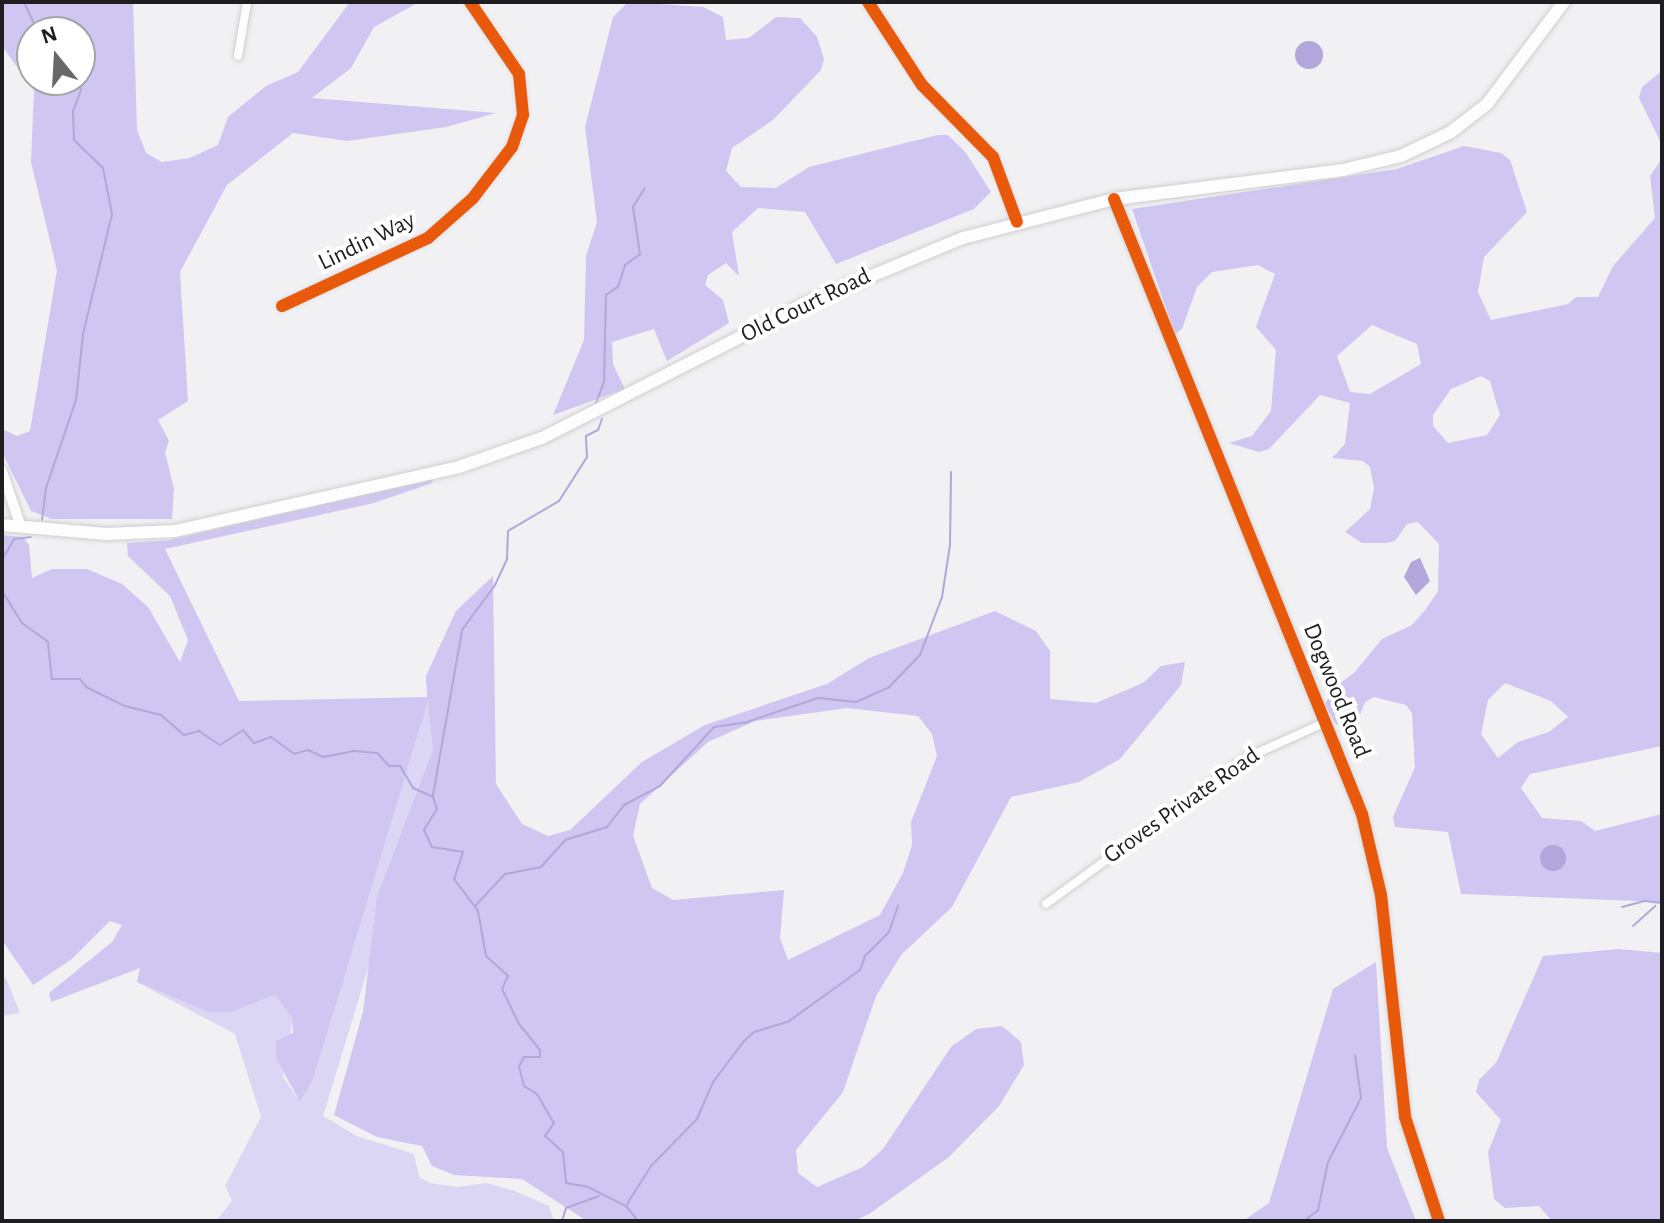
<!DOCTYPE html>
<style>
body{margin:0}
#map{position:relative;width:1664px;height:1223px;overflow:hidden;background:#f1f0f3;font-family:"Alegreya Sans",sans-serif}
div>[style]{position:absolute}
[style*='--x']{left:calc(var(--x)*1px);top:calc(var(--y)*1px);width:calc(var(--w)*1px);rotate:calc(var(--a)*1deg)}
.green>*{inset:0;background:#dbd6f3}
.forest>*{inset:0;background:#cfc6f1}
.water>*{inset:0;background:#b2a7da}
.round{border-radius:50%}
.stream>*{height:2px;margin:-1px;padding:0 1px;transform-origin:1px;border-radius:1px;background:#b2a7da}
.roads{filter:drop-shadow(0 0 2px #cfced1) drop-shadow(0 0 2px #cfced1)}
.minor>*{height:8px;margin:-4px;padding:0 4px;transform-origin:4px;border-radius:4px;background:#fdfdfd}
.tertiary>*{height:10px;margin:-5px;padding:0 5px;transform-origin:5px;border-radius:5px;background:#fdfdfd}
.secondary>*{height:12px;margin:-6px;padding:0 6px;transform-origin:6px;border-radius:6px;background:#fdfdfd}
.cycleway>*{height:12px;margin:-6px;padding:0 6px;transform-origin:6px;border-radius:6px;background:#e8590c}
span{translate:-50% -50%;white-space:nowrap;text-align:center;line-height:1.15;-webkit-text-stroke:8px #fff;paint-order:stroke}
.street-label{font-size:24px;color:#1e1d1f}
.frame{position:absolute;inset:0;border:4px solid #1e1d1f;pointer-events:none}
.north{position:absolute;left:16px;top:16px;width:80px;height:80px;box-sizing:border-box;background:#fff;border:2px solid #a5a5a5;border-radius:50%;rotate:342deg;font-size:22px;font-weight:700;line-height:32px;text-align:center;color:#1e1d1f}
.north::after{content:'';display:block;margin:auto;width:28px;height:36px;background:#686769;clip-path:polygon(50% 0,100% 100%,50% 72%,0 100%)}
</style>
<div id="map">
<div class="green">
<i style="clip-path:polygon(428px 697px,443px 723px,323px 1116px,357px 1136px,414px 1154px,419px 1177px,430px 1183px,457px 1187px,486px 1183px,515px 1191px,549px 1206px,554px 1221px,216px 1221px,232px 1201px,225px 1186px,261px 1117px,235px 1034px,137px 982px,208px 1012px,231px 1012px,275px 995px,293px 1017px,283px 1077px,300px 1102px,312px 1082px,335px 1008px)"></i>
<i style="clip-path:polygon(2px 976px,6px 978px,20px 1013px,2px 1016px)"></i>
</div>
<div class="forest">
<i style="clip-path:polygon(evenodd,2px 2px,133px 2px,137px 130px,146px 153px,162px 162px,190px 158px,218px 145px,228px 117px,266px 86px,298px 72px,350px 2px,419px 2px,374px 27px,351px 68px,312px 98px,496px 113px,446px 127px,347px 141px,293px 133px,227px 185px,180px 272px,188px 401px,158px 420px,169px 441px,165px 452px,174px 489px,172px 519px,52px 519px,31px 511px,2px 452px,2px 429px,17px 436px,30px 431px,57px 270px,31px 162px,34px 91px,2px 46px,2px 2px,80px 32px,80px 80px,32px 80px,32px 32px,80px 32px)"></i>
<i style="clip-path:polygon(628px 2px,703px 7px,723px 17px,726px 40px,749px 38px,776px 17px,800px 18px,817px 37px,824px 59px,821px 70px,773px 120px,732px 148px,726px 171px,741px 187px,776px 188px,809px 167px,938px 135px,948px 135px,966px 153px,991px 192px,974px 209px,836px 264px,805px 212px,758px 208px,732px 232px,739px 276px,726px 263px,708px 275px,705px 285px,723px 300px,729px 323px,667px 361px,654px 329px,612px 342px,613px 364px,625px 389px,553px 415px,584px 340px,586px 256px,597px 222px,585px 127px,613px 17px)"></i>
<i style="clip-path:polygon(1662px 71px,1662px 145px,1639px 98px,1642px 87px)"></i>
<i style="clip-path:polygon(evenodd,1464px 146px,1501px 153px,1510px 160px,1527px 212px,1484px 257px,1478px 292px,1491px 320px,1568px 304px,1576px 297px,1598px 297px,1613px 266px,1655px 218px,1650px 176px,1662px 158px,1662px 746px,1530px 774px,1521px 788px,1542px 818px,1581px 821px,1595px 831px,1662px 814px,1662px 902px,1461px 894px,1448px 832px,1395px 827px,1393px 817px,1415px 767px,1412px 713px,1406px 705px,1374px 697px,1365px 702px,1352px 735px,1335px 723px,1325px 704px,1335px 687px,1354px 673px,1382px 639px,1412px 625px,1426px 609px,1438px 591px,1439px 544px,1418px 522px,1407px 524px,1395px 541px,1386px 543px,1362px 543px,1345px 532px,1370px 509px,1374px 488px,1370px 467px,1363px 461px,1332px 458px,1345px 444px,1350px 403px,1320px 395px,1269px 449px,1259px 452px,1229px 443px,1252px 436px,1271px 411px,1276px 350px,1256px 327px,1275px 274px,1258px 265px,1212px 272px,1197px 287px,1182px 329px,1175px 334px,1132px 209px,1397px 169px,1464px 146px,1372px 325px,1417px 344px,1421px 364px,1370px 394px,1350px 392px,1337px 356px,1372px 325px,1464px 146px,1481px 376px,1490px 381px,1500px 415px,1487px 435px,1448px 443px,1433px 426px,1433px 415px,1451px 389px,1481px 376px,1464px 146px,1505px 683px,1551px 701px,1568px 717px,1549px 732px,1518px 742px,1498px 758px,1481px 734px,1488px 700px,1505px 683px)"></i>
<i style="clip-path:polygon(evenodd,433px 478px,432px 483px,374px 503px,165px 549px,239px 701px,427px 697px,426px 676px,456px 611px,493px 576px,496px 784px,522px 824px,548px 836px,570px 830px,642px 762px,705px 725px,827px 684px,869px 658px,995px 611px,1036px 631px,1050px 651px,1050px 699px,1096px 703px,1143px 683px,1161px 666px,1185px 662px,1181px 685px,1120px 759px,1079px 782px,1011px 797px,952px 907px,901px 955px,876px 996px,843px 1092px,796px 1150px,798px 1173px,817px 1187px,863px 1167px,883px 1149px,951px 1047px,976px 1029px,1002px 1026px,1021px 1042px,1024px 1065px,999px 1106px,949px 1157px,869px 1214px,854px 1221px,587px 1221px,522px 1179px,454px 1175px,432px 1166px,422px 1146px,377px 1137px,334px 1115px,363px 1012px,377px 897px,433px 750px,428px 700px,335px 1008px,312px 1082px,300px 1102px,276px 1058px,276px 1041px,293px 1033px,292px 1017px,275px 995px,231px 1012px,208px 1012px,137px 982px,140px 968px,51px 1002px,49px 993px,112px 942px,122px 925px,110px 921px,72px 959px,33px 985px,2px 940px,2px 535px,23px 537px,29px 545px,32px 578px,52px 569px,87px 569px,122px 584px,148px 607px,180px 662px,188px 640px,170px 596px,128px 556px,127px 543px,170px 540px,433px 478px,847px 708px,918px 716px,932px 734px,937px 756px,911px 822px,912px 845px,903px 873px,880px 915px,788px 960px,780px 938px,784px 890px,673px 900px,652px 888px,633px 836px,640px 804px,708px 742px,755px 721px,847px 708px)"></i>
<i style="clip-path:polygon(1619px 949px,1662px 953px,1662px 1221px,1552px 1221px,1539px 1206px,1505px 1208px,1494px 1199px,1488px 1152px,1501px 1120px,1476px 1092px,1479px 1080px,1496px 1063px,1543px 956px)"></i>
<i style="clip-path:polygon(1376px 962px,1387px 1148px,1416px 1221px,1243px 1221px,1269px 1203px,1333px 989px)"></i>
</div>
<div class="water">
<i class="round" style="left:1295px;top:41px;width:28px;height:28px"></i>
<i style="clip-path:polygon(1420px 558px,1430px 581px,1416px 595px,1404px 577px,1411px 562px)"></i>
<i class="round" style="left:1540px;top:845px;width:26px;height:26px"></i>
</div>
<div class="stream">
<i style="--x:24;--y:2;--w:33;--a:65"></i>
<i style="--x:596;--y:403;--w:22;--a:-69"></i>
<i style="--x:604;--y:382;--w:87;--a:-88.7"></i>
<i style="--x:606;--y:295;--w:14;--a:-34"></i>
<i style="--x:618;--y:287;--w:23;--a:-72"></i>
<i style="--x:625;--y:265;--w:19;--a:-36"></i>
<i style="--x:640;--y:254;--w:48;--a:-98.5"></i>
<i style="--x:633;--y:207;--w:22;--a:-58"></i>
<i style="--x:42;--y:520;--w:32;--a:-83"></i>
<i style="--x:46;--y:488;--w:93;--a:-71.2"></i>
<i style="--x:76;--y:400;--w:66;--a:-83.9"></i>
<i style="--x:83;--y:334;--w:123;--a:-76.4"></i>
<i style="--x:112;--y:214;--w:47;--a:-101.1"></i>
<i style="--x:103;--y:168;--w:40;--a:-136"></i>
<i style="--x:74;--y:140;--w:29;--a:-92"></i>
<i style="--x:73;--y:111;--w:22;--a:-69"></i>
<i style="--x:81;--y:90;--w:11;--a:-112"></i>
<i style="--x:2;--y:560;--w:24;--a:-60"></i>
<i style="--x:14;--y:539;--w:17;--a:-7"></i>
<i style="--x:2;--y:591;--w:38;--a:58"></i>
<i style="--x:22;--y:623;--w:32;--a:36"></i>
<i style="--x:48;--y:642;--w:37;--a:84"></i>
<i style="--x:52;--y:679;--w:28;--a:0"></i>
<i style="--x:80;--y:679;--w:10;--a:53"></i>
<i style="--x:86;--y:687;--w:43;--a:26"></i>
<i style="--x:125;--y:706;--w:37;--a:14"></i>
<i style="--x:161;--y:715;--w:30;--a:41"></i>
<i style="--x:184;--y:735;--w:16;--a:-15"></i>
<i style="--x:199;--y:731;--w:25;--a:34"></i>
<i style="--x:220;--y:745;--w:27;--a:-33"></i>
<i style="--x:243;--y:730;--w:17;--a:50"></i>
<i style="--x:254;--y:743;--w:18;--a:-19"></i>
<i style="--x:271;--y:737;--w:29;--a:36"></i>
<i style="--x:294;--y:754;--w:15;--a:-16"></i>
<i style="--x:308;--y:750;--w:17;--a:25"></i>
<i style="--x:323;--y:757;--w:32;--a:-11"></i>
<i style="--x:354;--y:751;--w:23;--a:5"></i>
<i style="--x:377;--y:753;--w:18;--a:47"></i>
<i style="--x:389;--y:766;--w:11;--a:0"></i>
<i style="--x:400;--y:766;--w:26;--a:59"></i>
<i style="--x:413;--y:788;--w:22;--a:24"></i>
<i style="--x:433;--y:797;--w:13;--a:72"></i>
<i style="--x:437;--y:809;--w:25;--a:122"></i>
<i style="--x:424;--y:830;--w:19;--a:65"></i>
<i style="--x:432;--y:847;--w:31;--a:9"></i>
<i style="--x:463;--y:852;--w:28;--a:108"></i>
<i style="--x:454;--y:879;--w:40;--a:53"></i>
<i style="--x:478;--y:911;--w:46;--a:79.9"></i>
<i style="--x:486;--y:956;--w:30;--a:42"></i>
<i style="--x:508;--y:976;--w:14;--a:115"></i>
<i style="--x:502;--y:989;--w:39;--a:64"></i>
<i style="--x:519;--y:1024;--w:33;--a:51"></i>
<i style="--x:540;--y:1050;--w:7;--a:90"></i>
<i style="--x:540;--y:1057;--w:16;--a:180"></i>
<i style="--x:524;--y:1057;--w:11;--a:117"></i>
<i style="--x:519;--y:1067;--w:20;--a:75"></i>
<i style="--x:524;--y:1086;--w:15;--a:32"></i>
<i style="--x:537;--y:1094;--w:34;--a:60"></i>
<i style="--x:554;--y:1123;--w:16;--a:125"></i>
<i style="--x:545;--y:1136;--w:24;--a:42"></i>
<i style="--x:563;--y:1152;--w:31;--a:84"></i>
<i style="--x:566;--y:1183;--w:22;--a:10"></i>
<i style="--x:588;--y:1187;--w:42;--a:26.6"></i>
<i style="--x:626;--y:1206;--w:19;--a:51"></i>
<i style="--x:433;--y:795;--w:168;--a:-80"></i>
<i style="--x:462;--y:630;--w:56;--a:-53.7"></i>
<i style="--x:495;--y:585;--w:29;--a:-65"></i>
<i style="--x:507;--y:559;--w:28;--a:-88"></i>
<i style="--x:508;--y:531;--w:59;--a:-30.5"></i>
<i style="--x:559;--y:501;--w:52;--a:-57.5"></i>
<i style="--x:587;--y:457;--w:21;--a:-93"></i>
<i style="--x:586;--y:436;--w:13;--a:-27"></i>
<i style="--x:598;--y:430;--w:12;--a:-70"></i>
<i style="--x:476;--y:905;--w:42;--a:-46.9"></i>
<i style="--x:505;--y:874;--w:37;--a:-11"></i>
<i style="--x:541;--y:867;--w:36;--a:-48"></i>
<i style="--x:565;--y:840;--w:44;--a:-17.2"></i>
<i style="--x:607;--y:827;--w:28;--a:-52"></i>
<i style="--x:624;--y:805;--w:41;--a:-27.8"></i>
<i style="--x:660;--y:786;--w:80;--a:-47.5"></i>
<i style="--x:714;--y:727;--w:30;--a:-8"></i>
<i style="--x:744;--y:723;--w:78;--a:-18.7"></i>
<i style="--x:818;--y:698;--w:38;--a:6"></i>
<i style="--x:856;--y:702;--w:36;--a:-24"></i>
<i style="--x:889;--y:687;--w:45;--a:-45.9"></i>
<i style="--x:920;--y:655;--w:62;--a:-69.2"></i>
<i style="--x:942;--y:597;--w:53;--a:-81.3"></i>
<i style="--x:950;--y:545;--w:73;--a:-89.2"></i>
<i style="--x:1622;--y:907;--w:24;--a:-15"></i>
<i style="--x:1645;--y:901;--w:17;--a:7"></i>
<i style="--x:1633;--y:926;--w:30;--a:-42"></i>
<i style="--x:627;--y:1204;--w:45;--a:-57.7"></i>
<i style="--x:651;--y:1166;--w:66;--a:-45.6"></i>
<i style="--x:697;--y:1119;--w:40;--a:-66.6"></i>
<i style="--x:713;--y:1082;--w:51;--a:-52.9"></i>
<i style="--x:744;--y:1041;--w:13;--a:-42"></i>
<i style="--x:754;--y:1032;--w:37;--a:-17"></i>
<i style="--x:789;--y:1021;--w:87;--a:-35.7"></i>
<i style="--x:860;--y:970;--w:15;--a:-70"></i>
<i style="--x:865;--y:956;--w:34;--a:-45"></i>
<i style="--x:889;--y:932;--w:28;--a:-71"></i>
<i style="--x:562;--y:1221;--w:14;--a:-73"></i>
<i style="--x:566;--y:1208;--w:35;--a:-20"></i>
<i style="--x:1304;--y:1221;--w:18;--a:-38"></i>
<i style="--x:1318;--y:1210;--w:49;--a:-78.2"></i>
<i style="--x:1328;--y:1162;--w:72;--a:-62.7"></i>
<i style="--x:1361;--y:1098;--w:43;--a:-97.9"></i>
</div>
<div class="roads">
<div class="minor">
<i style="--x:868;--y:2;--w:99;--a:57"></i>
<i style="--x:922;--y:85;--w:101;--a:45.4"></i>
<i style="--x:993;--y:157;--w:69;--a:69.7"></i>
<i style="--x:238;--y:56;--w:55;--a:-80.5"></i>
<i style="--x:282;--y:306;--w:161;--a:-25"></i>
<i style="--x:428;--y:238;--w:60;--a:-41.6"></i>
<i style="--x:473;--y:198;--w:64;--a:-52.6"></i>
<i style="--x:512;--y:147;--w:34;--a:-71"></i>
<i style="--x:523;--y:115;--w:41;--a:-95.6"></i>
<i style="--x:519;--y:74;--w:87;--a:-124.2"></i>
<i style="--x:1046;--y:904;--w:248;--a:-36.1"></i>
<i style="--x:1246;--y:758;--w:88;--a:-24.2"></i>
</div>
<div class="tertiary">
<i style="--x:1114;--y:199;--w:663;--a:68.04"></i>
<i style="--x:1362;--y:814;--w:83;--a:76.8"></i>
<i style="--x:1381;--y:895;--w:223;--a:83.8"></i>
<i style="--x:1405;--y:1117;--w:109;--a:71.9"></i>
<i style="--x:2;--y:471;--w:59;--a:71.3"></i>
</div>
<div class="secondary">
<i style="--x:2;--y:525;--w:105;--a:4.9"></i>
<i style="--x:107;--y:534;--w:68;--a:-2.5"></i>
<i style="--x:175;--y:531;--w:291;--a:-12.7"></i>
<i style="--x:459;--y:467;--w:88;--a:-19.3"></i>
<i style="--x:542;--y:438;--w:300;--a:-27"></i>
<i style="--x:809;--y:302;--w:167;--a:-22.6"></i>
<i style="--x:963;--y:238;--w:156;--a:-14.5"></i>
<i style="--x:1114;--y:199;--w:231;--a:-7.2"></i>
<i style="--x:1343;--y:170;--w:60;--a:-13.6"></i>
<i style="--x:1401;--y:156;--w:55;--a:-25.6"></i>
<i style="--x:1451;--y:132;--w:46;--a:-37.9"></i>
<i style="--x:1487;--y:104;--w:128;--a:-53"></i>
</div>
</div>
<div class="cycleway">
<i style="--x:868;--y:2;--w:99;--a:57"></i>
<i style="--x:922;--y:85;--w:101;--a:45.4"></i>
<i style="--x:993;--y:157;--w:69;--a:69.7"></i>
<i style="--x:1114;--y:199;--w:663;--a:68.04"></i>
<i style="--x:1362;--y:814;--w:83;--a:76.8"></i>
<i style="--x:1381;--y:895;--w:223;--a:83.8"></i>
<i style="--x:1405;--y:1117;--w:109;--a:71.9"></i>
<i style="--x:282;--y:306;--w:161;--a:-25"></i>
<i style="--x:428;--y:238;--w:60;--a:-41.6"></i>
<i style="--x:473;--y:198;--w:64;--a:-52.6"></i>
<i style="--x:512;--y:147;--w:34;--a:-71"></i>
<i style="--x:523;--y:115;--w:41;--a:-95.6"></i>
<i style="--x:519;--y:74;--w:87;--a:-124.2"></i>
</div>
<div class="street-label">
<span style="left:367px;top:242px;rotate:-26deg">Lindin Way</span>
<span style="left:806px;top:306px;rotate:-26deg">Old Court Road</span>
<span style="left:1336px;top:691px;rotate:68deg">Dogwood Road</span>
<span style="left:1182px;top:806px;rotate:-35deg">Groves Private Road</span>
</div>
<div class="frame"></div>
<div class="north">N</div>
</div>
